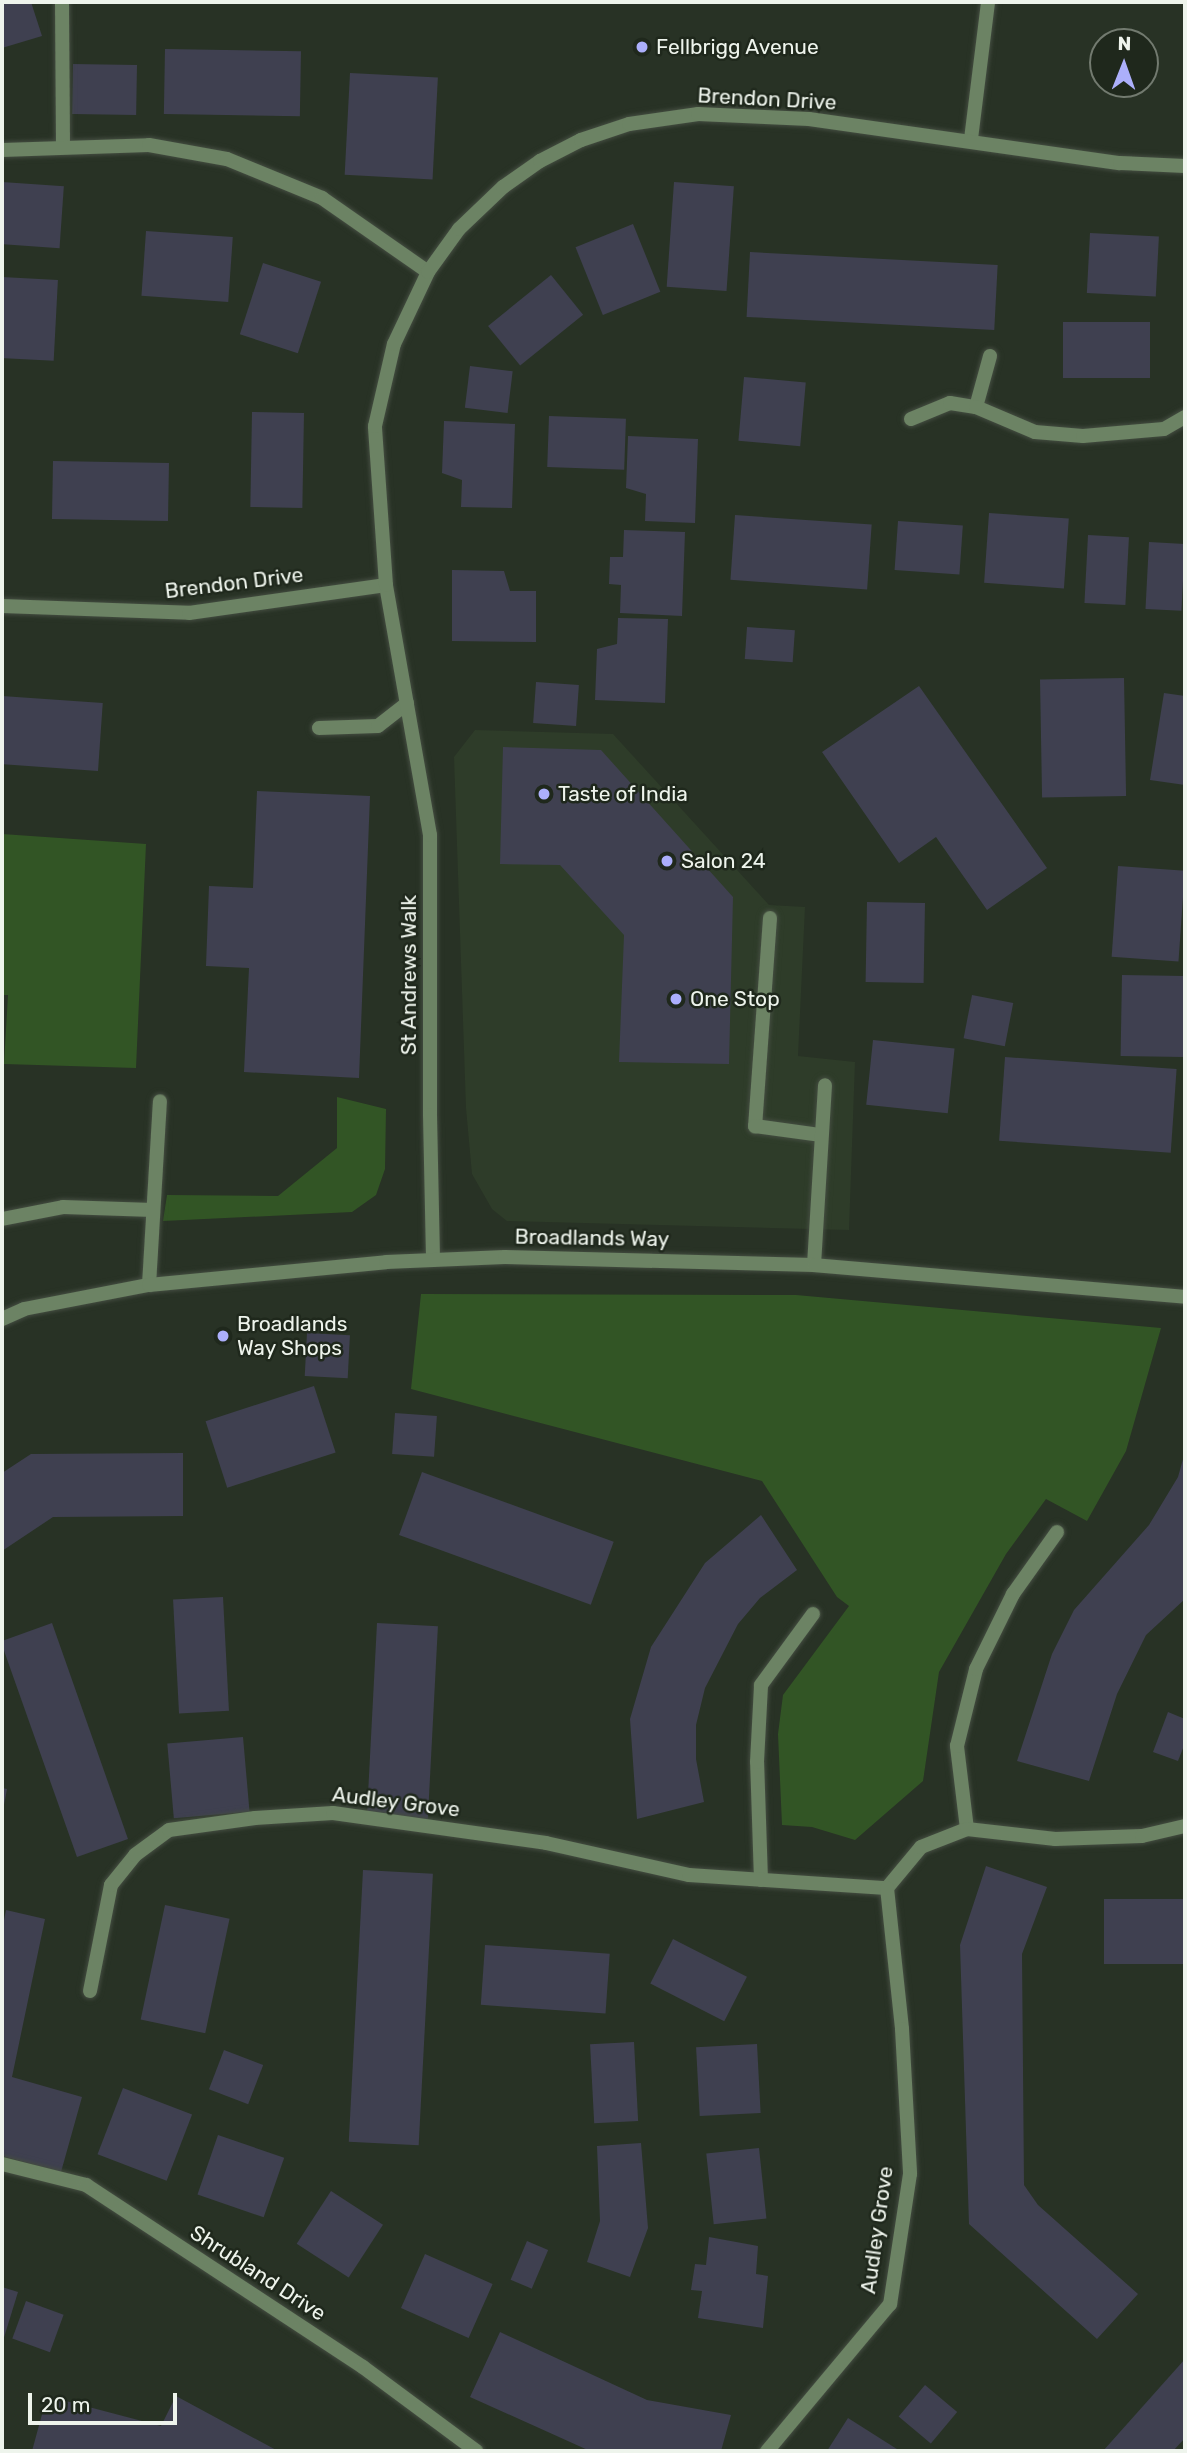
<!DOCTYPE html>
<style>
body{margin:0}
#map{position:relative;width:1187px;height:2453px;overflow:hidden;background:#283225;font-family:Rubik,sans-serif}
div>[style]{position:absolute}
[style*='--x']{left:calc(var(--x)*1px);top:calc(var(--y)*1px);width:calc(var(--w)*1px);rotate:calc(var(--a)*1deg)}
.built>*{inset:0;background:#2e3c29}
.green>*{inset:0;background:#325525}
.building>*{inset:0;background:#3f4050;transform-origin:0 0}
.roads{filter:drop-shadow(0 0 2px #444d41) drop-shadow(0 0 2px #444d41)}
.lane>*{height:14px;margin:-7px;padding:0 7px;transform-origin:7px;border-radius:7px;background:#6c8364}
.street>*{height:14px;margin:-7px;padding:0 7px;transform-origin:7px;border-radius:7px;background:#6c8364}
.dots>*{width:19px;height:19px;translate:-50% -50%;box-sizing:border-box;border:4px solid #1f281c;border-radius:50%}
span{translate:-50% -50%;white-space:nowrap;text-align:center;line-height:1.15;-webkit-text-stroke:5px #1f281c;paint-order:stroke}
.poi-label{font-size:21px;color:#eef4ec}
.left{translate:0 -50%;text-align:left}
.street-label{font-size:21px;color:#eef4ec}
.frame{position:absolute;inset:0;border:4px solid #eef4ec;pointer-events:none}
.north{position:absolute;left:1089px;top:28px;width:70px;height:70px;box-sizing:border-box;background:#1f281c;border:2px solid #727a6f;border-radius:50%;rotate:1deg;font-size:19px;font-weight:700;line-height:28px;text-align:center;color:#eef4ec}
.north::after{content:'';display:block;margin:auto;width:24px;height:32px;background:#acaffb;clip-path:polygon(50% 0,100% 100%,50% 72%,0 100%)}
.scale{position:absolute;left:28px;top:2393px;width:149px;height:32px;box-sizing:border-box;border:4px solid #eef4ec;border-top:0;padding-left:9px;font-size:21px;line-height:24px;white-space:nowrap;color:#eef4ec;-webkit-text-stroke:5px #1f281c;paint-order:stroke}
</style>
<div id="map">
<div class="built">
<i style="clip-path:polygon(475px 730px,613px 734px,769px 905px,805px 907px,798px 1056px,855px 1062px,849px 1230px,507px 1221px,492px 1209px,472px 1174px,466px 1108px,454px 757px)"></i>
</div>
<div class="green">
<i style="clip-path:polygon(2px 834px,146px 844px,136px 1068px,4px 1064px,8px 995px,2px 995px)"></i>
<i style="clip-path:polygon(337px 1097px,386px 1109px,385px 1169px,376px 1195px,352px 1212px,163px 1221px,167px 1195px,278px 1196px,337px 1148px)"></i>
<i style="clip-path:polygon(421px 1294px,796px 1295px,1161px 1328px,1126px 1451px,1087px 1521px,1046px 1499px,1006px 1554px,939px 1672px,923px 1781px,855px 1840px,812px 1827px,782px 1825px,778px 1734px,783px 1695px,849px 1606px,837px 1597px,762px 1481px,411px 1389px)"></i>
</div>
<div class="building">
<i style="clip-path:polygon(2px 2px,31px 2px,42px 36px,2px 48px)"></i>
<i style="left:165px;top:49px;width:136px;height:65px;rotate:1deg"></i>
<i style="left:73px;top:64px;width:64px;height:50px;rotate:1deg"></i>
<i style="left:350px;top:73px;width:88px;height:102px;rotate:3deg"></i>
<i style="left:2px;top:182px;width:62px;height:62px;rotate:4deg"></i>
<i style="left:674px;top:182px;width:60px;height:105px;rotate:4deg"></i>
<i style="left:633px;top:224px;width:73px;height:62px;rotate:68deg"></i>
<i style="left:146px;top:231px;width:87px;height:65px;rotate:4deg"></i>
<i style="left:1090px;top:233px;width:69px;height:60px;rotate:3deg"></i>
<i style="left:750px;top:252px;width:248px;height:65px;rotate:3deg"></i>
<i style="left:263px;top:263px;width:61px;height:75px;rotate:18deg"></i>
<i style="left:551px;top:275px;width:51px;height:81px;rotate:51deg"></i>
<i style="left:2px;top:277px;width:56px;height:81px;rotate:3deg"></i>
<i style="left:1063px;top:322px;width:87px;height:56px"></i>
<i style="left:470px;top:366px;width:43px;height:42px;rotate:7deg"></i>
<i style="left:744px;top:377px;width:62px;height:64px;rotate:5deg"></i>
<i style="left:252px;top:412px;width:52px;height:95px;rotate:1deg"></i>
<i style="left:549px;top:416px;width:77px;height:51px;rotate:2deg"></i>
<i style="clip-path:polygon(444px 421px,515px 424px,512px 508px,461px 507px,462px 480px,442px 473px)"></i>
<i style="clip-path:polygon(628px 436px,698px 439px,695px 523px,645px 521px,646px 494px,626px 488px)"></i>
<i style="left:53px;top:461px;width:116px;height:58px;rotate:1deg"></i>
<i style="left:989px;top:513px;width:80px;height:70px;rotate:4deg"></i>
<i style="left:735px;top:515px;width:137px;height:65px;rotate:4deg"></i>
<i style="left:898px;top:521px;width:65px;height:49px;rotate:4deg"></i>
<i style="clip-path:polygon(624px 530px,685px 532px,682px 616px,620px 613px,621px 585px,609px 584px,610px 557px,623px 557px)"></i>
<i style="left:1088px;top:535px;width:41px;height:68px;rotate:3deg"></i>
<i style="left:1149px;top:542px;width:36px;height:67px;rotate:3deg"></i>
<i style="clip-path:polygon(452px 570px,504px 571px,510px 591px,536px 591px,536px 642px,452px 641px)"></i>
<i style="clip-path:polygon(618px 618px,668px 619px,665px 703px,595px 700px,597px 649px,617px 644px)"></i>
<i style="left:747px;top:627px;width:48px;height:32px;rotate:4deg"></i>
<i style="left:1124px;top:678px;width:118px;height:84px;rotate:89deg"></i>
<i style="left:536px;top:682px;width:43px;height:41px;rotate:4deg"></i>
<i style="clip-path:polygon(919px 686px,1047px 868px,987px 910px,936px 837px,899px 863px,822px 752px)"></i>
<i style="clip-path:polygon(1164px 693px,1185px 696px,1185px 785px,1150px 780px)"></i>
<i style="left:2px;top:696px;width:101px;height:68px;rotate:4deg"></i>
<i style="clip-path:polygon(503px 747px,601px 750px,733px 897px,729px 1064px,619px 1062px,624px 935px,560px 865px,500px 864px)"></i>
<i style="clip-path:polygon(257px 791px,370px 796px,359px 1078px,244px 1072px,249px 968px,206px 966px,209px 886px,253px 888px)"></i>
<i style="left:1118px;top:866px;width:67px;height:91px;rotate:4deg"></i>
<i style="left:867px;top:902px;width:58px;height:80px;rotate:1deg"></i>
<i style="left:1122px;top:975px;width:63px;height:81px;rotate:1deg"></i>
<i style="left:972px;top:995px;width:42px;height:44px;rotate:11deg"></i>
<i style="left:873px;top:1040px;width:82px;height:65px;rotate:6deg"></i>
<i style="left:1005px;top:1057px;width:172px;height:84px;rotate:4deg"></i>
<i style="left:307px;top:1333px;width:43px;height:43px;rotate:3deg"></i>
<i style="left:314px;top:1386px;width:70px;height:114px;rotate:72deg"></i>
<i style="left:395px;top:1413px;width:42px;height:41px;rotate:4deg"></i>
<i style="clip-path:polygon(1185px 1452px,1185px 1599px,1146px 1635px,1117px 1694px,1089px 1781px,1017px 1761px,1052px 1654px,1074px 1610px,1149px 1525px,1178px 1477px)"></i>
<i style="clip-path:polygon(183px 1453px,183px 1516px,53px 1517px,2px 1551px,2px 1473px,31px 1454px)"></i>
<i style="left:422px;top:1472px;width:204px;height:67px;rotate:20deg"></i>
<i style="clip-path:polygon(761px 1515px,797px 1570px,760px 1598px,738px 1624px,705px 1688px,696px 1725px,696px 1759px,704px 1802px,637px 1819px,630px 1719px,651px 1647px,705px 1563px)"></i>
<i style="left:223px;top:1597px;width:114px;height:50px;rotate:87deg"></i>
<i style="clip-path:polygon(52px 1623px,128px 1839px,77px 1857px,2px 1645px,2px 1641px)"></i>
<i style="left:377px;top:1623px;width:61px;height:195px;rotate:3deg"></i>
<i style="clip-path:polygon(1168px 1712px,1185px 1719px,1185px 1743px,1178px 1761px,1153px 1752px)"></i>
<i style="left:243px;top:1737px;width:75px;height:76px;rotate:85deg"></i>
<i style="clip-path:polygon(2px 1788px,7px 1789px,3px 1810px,2px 1810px)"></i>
<i style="clip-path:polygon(986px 1866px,1047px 1887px,1022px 1954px,1024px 2185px,1038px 2205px,1138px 2294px,1097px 2339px,969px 2224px,960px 1945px)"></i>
<i style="left:363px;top:1870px;width:70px;height:272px;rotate:3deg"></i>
<i style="left:1185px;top:1899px;width:65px;height:81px;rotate:90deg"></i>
<i style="left:165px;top:1905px;width:66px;height:117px;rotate:12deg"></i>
<i style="clip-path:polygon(6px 1910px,45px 1919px,12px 2077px,82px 2097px,61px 2172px,2px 2156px,2px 1930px)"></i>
<i style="left:673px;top:1939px;width:83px;height:50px;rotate:27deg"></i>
<i style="left:485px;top:1945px;width:125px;height:60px;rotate:4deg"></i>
<i style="left:634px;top:2042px;width:79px;height:44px;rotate:87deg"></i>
<i style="left:757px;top:2044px;width:69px;height:61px;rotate:87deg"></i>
<i style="left:224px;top:2050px;width:42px;height:42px;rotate:21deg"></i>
<i style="left:123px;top:2088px;width:74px;height:71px;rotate:21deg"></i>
<i style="left:218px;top:2135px;width:70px;height:63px;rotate:19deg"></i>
<i style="clip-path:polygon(641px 2143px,648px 2228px,630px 2277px,587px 2262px,600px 2221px,597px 2146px)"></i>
<i style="left:759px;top:2148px;width:71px;height:53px;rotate:84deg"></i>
<i style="left:331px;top:2191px;width:62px;height:63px;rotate:33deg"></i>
<i style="clip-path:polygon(709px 2237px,758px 2246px,756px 2274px,768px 2276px,763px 2328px,698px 2318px,702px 2291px,691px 2290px,695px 2264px,706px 2265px)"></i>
<i style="left:527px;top:2241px;width:23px;height:42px;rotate:23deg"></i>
<i style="left:425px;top:2254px;width:74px;height:59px;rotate:24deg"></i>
<i style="clip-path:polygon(2px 2287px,18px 2292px,2px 2344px)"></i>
<i style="left:26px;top:2301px;width:40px;height:40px;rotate:20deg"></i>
<i style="clip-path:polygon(500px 2332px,647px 2400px,731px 2415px,721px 2451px,590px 2451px,470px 2397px)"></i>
<i style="clip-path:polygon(1185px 2359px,1185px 2438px,1173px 2451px,1103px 2451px)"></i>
<i style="left:925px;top:2385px;width:42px;height:41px;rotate:40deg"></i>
<i style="clip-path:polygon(47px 2396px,161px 2426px,176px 2396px,278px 2451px,32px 2451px)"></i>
<i style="clip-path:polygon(848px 2418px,900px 2451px,827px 2451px)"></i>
</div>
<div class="roads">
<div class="lane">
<i style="--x:62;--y:2;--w:143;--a:89.6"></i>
<i style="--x:319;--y:728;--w:59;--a:-1.9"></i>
<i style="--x:378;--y:726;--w:37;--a:-38"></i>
<i style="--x:430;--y:835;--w:280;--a:90"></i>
<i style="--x:770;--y:918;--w:209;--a:94.1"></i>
<i style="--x:755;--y:1126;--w:67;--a:7.8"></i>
<i style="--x:2;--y:1219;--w:62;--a:-11.1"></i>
<i style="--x:63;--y:1207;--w:90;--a:1.9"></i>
<i style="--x:149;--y:1285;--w:184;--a:-86.6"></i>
</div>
<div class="street">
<i style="--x:971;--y:139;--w:138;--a:-82.9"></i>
<i style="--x:2;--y:150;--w:147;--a:-1.9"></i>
<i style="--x:149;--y:145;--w:79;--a:10.2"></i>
<i style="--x:227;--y:159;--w:103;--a:22.3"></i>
<i style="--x:322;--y:198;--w:129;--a:34.9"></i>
<i style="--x:976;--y:407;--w:53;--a:-74.6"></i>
<i style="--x:911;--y:419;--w:42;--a:-22.3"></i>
<i style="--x:950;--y:403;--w:26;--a:9"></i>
<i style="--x:976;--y:407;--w:64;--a:23"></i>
<i style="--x:1035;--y:432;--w:48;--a:4.8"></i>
<i style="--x:1083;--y:436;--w:81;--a:-4.9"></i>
<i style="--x:1164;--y:429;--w:24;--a:-30"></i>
<i style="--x:2;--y:606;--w:187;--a:2.1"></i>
<i style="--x:189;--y:613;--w:199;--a:-8.1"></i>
<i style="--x:430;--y:835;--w:254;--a:-100"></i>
<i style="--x:386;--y:585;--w:159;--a:-94"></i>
<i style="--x:375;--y:426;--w:84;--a:-77"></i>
<i style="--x:394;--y:344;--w:80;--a:-64.7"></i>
<i style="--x:428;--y:272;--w:53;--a:-54.2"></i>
<i style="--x:459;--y:229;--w:61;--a:-43.7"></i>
<i style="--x:503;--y:187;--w:45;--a:-35.1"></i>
<i style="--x:540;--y:161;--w:46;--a:-27.1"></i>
<i style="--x:581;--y:140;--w:51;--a:-18.4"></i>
<i style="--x:629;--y:124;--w:70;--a:-8.2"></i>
<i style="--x:698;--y:114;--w:111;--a:2.6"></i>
<i style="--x:809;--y:119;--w:314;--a:8.1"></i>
<i style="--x:1120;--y:163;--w:65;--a:2.6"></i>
<i style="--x:430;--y:1115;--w:145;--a:88.8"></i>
<i style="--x:814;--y:1265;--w:180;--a:-86.5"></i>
<i style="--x:2;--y:1319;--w:24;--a:-24"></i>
<i style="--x:24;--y:1309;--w:127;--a:-10.9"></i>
<i style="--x:149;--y:1285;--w:238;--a:-5.5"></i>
<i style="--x:386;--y:1262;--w:119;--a:-2.4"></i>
<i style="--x:505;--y:1257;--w:309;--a:1.5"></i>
<i style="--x:814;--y:1265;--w:372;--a:4.9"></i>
<i style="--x:967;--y:1829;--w:84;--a:-96.9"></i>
<i style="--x:957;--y:1746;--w:79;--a:-76.1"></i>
<i style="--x:976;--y:1669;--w:84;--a:-63.7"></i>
<i style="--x:1013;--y:1594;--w:76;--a:-54.6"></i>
<i style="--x:761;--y:1880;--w:118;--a:-91.9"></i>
<i style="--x:757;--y:1762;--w:77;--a:-87"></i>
<i style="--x:761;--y:1685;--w:88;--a:-53.8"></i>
<i style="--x:887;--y:1888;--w:53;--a:-50.3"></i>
<i style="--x:921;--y:1847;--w:49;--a:-21.4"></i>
<i style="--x:967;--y:1829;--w:89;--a:6.5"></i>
<i style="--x:1055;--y:1839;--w:87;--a:-2"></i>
<i style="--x:1142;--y:1836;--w:44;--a:-13.1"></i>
<i style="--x:90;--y:1991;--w:108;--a:-78.8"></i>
<i style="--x:111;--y:1885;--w:38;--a:-51"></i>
<i style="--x:135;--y:1855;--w:42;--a:-36.3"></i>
<i style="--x:169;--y:1830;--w:87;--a:-7.9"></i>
<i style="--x:255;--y:1818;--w:78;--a:-3.7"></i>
<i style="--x:333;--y:1813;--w:215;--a:8"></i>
<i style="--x:546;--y:1843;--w:147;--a:12.6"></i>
<i style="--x:689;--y:1875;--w:198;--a:3.8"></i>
<i style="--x:887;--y:1888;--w:142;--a:83.9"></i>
<i style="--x:902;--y:2029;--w:145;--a:86.8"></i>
<i style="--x:910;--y:2174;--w:132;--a:98.7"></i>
<i style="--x:890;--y:2304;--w:192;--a:129.9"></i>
<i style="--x:2;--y:2164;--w:87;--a:14"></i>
<i style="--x:86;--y:2185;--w:331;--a:33.3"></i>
<i style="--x:363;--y:2367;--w:141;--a:36.6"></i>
</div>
</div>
<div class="dots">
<i style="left:642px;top:47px;background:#acaffb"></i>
<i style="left:544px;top:794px;background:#acaffb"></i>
<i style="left:667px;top:861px;background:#acaffb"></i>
<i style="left:676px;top:999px;background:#acaffb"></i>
<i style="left:223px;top:1336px;background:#acaffb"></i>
</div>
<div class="poi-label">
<span class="left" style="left:656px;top:47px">Fellbrigg Avenue</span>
<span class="left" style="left:558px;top:794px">Taste of India</span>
<span class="left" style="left:681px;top:861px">Salon 24</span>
<span class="left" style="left:690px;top:999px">One Stop</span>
<span class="left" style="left:237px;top:1336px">Broadlands<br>Way Shops</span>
</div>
<div class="street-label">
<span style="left:767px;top:99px;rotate:3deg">Brendon Drive</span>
<span style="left:234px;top:583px;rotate:-7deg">Brendon Drive</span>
<span style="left:409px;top:975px;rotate:-90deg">St Andrews Walk</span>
<span style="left:592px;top:1238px;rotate:1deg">Broadlands Way</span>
<span style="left:396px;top:1802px;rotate:7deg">Audley Grove</span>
<span style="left:877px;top:2230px;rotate:-82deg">Audley Grove</span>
<span style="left:258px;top:2273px;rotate:33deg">Shrubland Drive</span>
</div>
<div class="frame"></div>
<div class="north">N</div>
<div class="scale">20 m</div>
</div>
